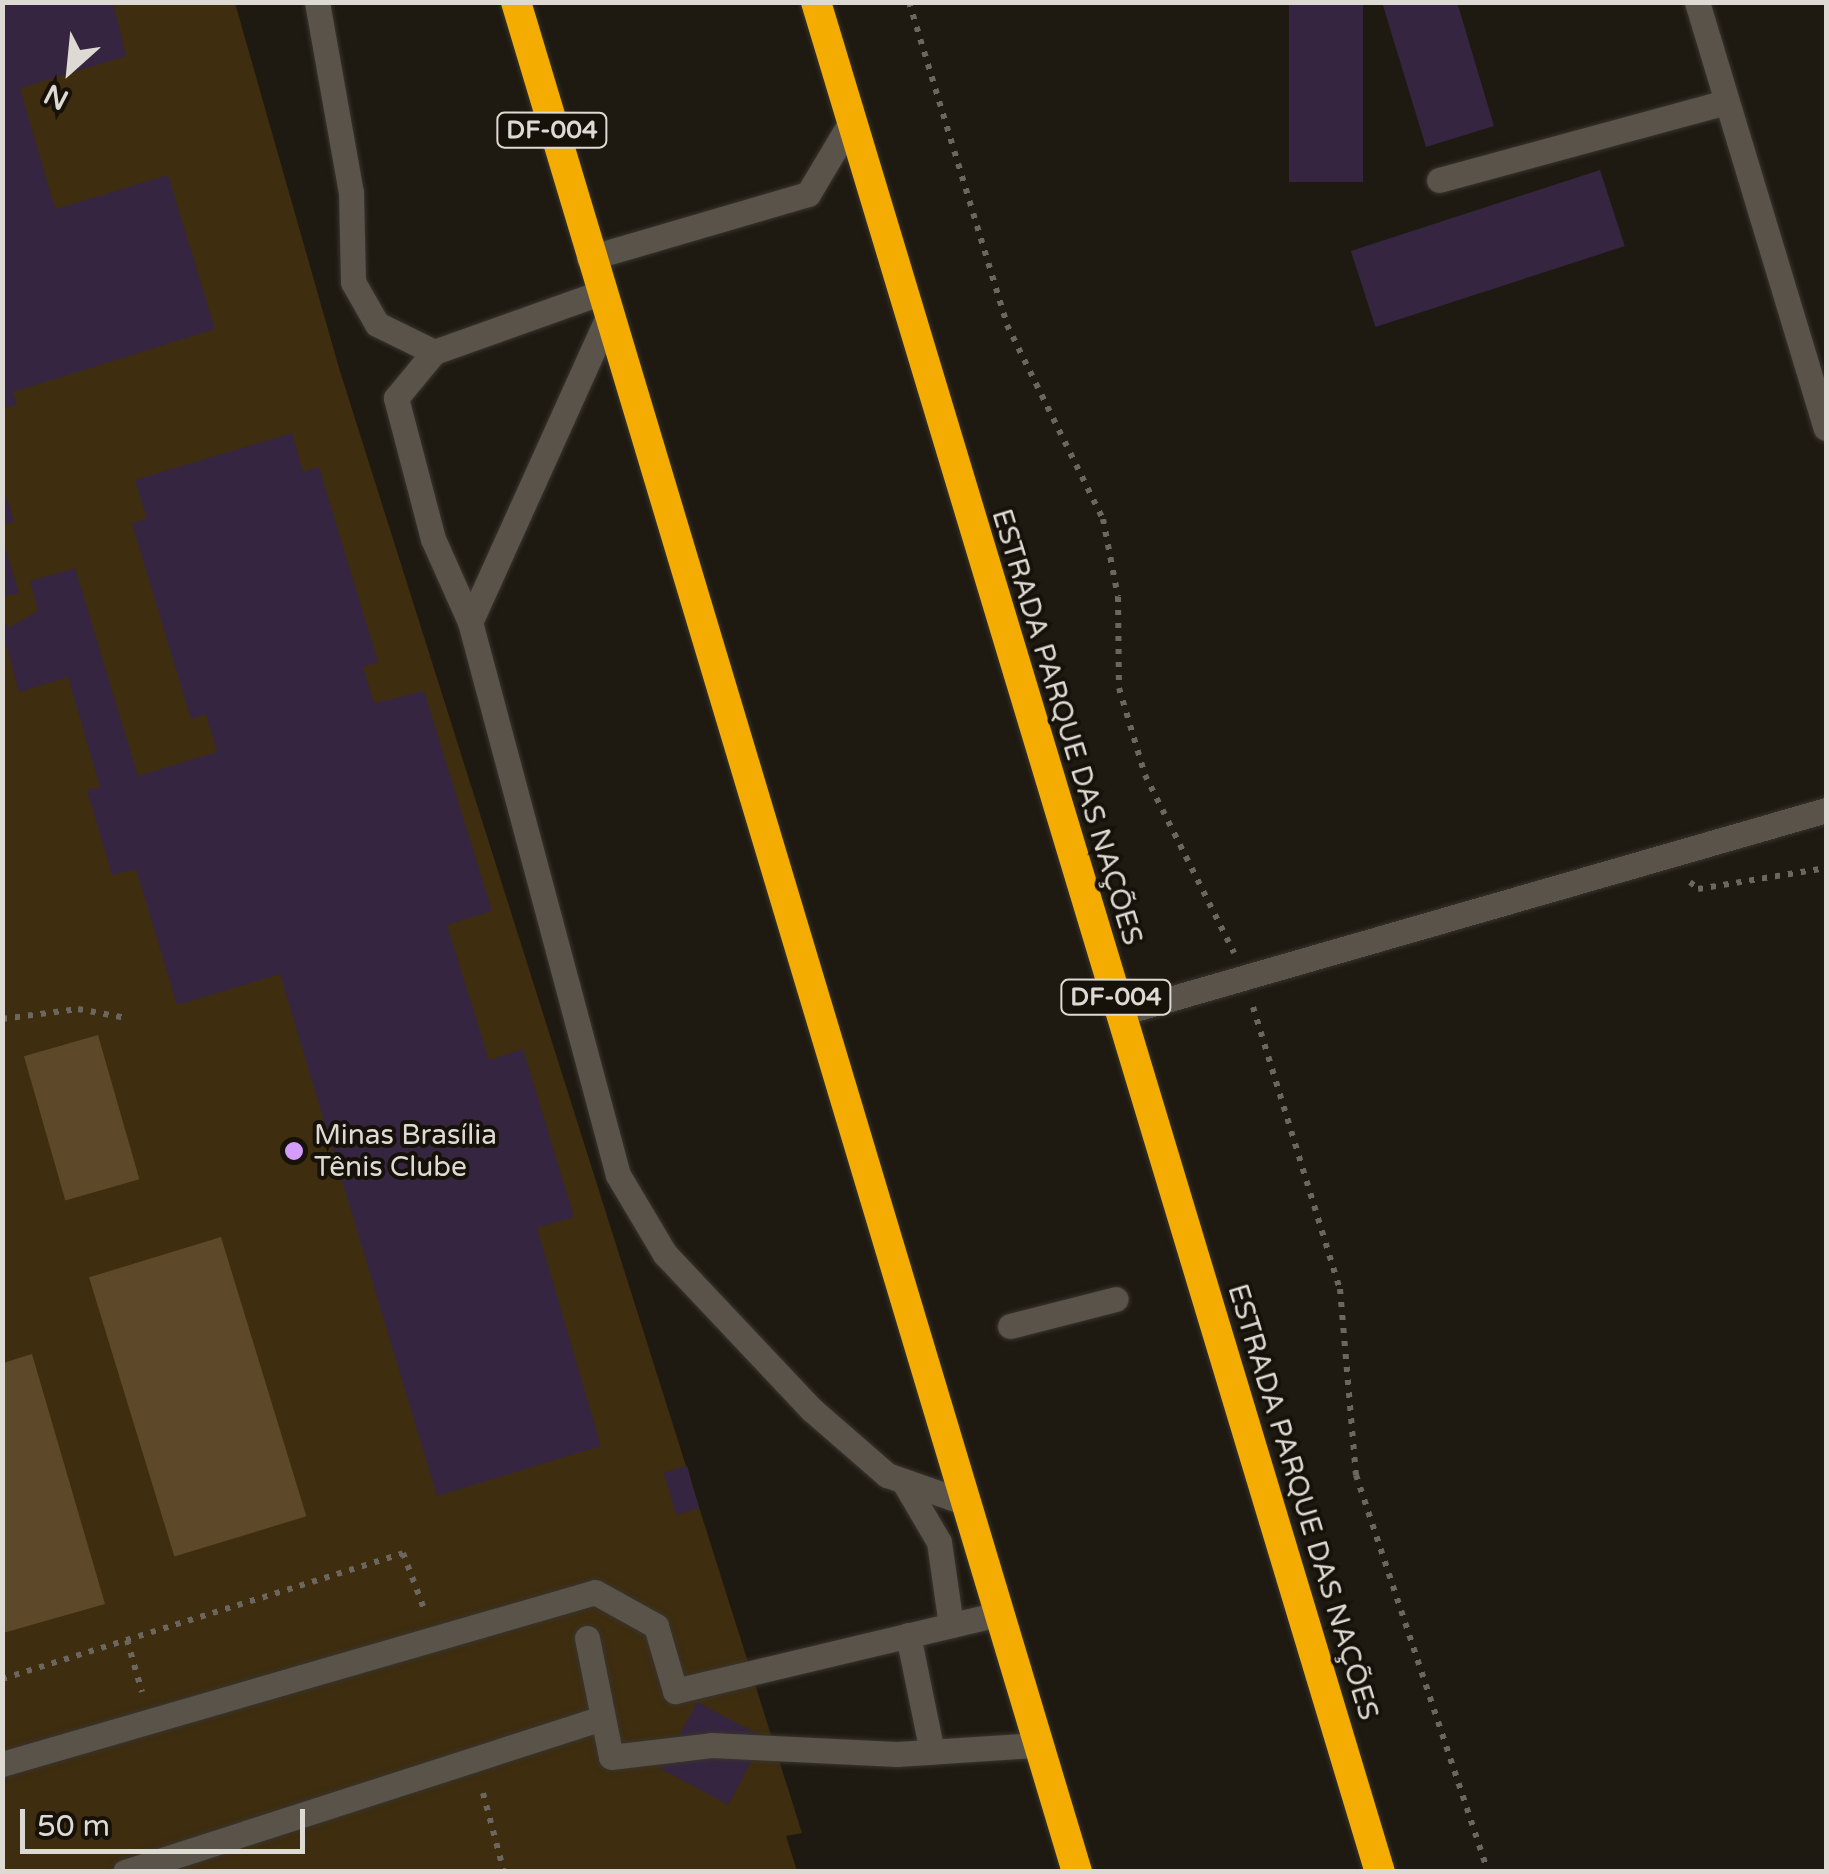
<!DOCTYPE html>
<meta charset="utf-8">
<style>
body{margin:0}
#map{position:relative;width:1829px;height:1874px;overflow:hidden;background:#1f1a11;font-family:"Varela Round",sans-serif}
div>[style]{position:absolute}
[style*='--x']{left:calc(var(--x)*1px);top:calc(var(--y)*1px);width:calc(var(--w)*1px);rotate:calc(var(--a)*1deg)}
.green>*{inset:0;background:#3e2d0f}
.water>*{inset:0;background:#5d4929;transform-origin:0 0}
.building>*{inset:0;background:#362541;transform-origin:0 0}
.path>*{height:6px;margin-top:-3px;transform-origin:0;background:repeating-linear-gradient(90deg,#6b675f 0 5px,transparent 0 13px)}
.roads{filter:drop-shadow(0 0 2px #38342f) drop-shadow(0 0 2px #38342f)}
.minor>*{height:25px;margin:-12.5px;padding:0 12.5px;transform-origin:12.5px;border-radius:12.5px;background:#595349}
.highway>*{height:30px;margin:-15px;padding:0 15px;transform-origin:15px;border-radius:15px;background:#f4ac00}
.dots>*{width:28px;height:28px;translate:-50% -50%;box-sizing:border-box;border:5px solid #161109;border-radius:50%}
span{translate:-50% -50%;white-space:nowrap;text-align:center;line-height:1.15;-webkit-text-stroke:8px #161109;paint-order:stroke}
.shield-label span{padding:2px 8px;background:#161109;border:2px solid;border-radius:8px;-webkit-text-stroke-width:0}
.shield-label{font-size:25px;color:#ddd9d3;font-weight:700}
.street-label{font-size:28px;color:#ddd9d3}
.poi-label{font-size:28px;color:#ddd9d3}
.left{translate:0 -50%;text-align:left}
.frame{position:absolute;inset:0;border:5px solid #ddd9d3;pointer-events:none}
.north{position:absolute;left:20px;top:20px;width:100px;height:100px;-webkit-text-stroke:8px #161109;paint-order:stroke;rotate:207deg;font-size:28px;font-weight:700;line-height:40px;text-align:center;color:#ddd9d3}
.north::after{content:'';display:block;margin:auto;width:35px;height:45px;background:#ddd9d3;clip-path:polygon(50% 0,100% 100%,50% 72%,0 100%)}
.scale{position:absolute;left:20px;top:1809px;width:285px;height:45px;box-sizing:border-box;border:5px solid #ddd9d3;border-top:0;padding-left:12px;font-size:30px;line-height:35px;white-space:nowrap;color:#ddd9d3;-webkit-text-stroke:8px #161109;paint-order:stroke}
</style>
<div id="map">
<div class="green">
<i style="clip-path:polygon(3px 3px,235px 3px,339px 368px,802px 1833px,786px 1836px,797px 1871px,3px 1872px)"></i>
</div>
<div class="water">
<i style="left:98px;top:1035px;width:150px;height:77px;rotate:74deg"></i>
<i style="left:221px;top:1237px;width:292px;height:138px;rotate:73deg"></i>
<i style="clip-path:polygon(32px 1354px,105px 1604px,3px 1633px,3px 1363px)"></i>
</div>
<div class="building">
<i style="clip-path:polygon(2px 2px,113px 2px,126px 56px,20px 88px,51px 195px,56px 209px,168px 175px,215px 329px,13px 392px,17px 404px,2px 409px)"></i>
<i style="left:1289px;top:2px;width:74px;height:180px"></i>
<i style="clip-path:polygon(1382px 2px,1457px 2px,1494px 126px,1426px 147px)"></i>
<i style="left:1600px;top:170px;width:80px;height:262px;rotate:72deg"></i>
<i style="clip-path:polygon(292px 433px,303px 472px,319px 467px,378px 662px,363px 667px,374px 703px,424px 691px,492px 911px,447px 925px,489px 1060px,523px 1049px,574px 1217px,537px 1228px,601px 1446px,437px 1496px,280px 974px,177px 1005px,136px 869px,112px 875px,87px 790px,100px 787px,68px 677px,19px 692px,2px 630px,2px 622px,10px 627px,38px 611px,30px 581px,75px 568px,138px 776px,217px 752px,206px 714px,191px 719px,132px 523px,147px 519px,135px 480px)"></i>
<i style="clip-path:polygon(7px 498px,14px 522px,2px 525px,2px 499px)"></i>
<i style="clip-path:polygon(3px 540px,19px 593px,2px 597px,2px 541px)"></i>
<i style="left:687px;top:1466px;width:44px;height:24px;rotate:74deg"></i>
<i style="left:697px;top:1702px;width:76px;height:76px;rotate:28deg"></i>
</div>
<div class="path">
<i style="--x:909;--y:2;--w:338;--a:73.1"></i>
<i style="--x:1007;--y:325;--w:216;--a:63.7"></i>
<i style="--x:1103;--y:519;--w:79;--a:79.1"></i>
<i style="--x:1118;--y:597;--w:91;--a:89.4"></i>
<i style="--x:1119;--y:688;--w:91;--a:73.4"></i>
<i style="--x:1145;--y:775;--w:199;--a:63.4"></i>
<i style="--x:1690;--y:882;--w:11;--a:41"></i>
<i style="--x:1698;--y:889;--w:130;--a:-9.3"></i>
<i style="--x:1253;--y:1007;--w:295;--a:72.9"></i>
<i style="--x:1340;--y:1289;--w:187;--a:85.1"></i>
<i style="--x:1356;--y:1475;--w:418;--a:71.6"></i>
<i style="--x:2;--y:1019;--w:77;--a:-7.5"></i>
<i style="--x:78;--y:1009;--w:49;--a:10.6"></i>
<i style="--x:127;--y:1640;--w:54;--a:73.9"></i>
<i style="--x:2;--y:1679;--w:420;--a:-17.4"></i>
<i style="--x:403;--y:1553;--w:60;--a:69.4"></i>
<i style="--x:483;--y:1793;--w:82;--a:75.1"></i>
</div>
<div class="roads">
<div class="minor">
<i style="--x:317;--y:2;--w:193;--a:79.9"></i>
<i style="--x:351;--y:192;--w:90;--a:88.7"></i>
<i style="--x:353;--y:282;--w:48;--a:60.3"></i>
<i style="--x:377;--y:324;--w:64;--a:26.2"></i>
<i style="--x:1697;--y:2;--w:445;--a:73.2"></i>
<i style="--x:1439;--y:180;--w:297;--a:-15.2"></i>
<i style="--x:589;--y:258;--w:228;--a:-16.3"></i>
<i style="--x:808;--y:194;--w:84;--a:-59.2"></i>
<i style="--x:607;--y:319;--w:333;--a:114.3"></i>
<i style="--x:470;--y:622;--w:572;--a:75.02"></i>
<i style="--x:618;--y:1175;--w:92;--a:59.3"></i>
<i style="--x:665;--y:1254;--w:213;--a:46.7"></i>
<i style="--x:811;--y:1409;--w:101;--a:41"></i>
<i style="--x:887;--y:1475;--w:82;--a:19.3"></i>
<i style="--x:470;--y:622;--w:91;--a:-114"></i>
<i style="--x:433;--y:539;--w:146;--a:-104.7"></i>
<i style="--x:396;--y:398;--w:60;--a:-50.4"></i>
<i style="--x:434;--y:352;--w:176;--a:-19.6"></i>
<i style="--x:1121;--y:1013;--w:734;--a:-16.06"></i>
<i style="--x:1010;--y:1326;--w:109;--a:-14.3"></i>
<i style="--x:905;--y:1484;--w:67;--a:59.6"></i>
<i style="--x:939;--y:1542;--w:84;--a:81.8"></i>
<i style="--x:908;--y:1635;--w:119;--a:78.4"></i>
<i style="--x:587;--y:1638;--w:121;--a:78.6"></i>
<i style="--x:611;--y:1757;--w:101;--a:-6.8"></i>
<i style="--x:711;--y:1745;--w:186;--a:2.8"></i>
<i style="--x:897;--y:1754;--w:141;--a:-3.7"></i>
<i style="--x:2;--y:1764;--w:617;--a:-16.17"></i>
<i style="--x:595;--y:1592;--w:70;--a:29.1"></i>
<i style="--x:656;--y:1626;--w:68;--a:73.7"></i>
<i style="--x:675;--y:1691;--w:332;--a:-13.4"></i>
<i style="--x:125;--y:1872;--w:501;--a:-17.89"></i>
</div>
<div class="highway">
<i style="--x:516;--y:2;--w:1952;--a:73.3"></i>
<i style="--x:816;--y:2;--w:1953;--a:73.22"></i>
</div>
</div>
<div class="dots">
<i style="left:294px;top:1151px;background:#d49cfb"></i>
</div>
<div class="shield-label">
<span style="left:552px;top:130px">DF-004</span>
<span style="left:1116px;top:997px">DF-004</span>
</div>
<div class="street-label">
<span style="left:1067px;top:727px;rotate:73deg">ESTRADA PARQUE DAS NAÇÕES</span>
<span style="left:1303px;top:1502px;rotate:73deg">ESTRADA PARQUE DAS NAÇÕES</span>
</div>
<div class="poi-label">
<span class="left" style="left:314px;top:1151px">Minas Brasília<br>Tênis Clube</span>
</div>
<div class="frame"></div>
<div class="north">N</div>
<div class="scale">50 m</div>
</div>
